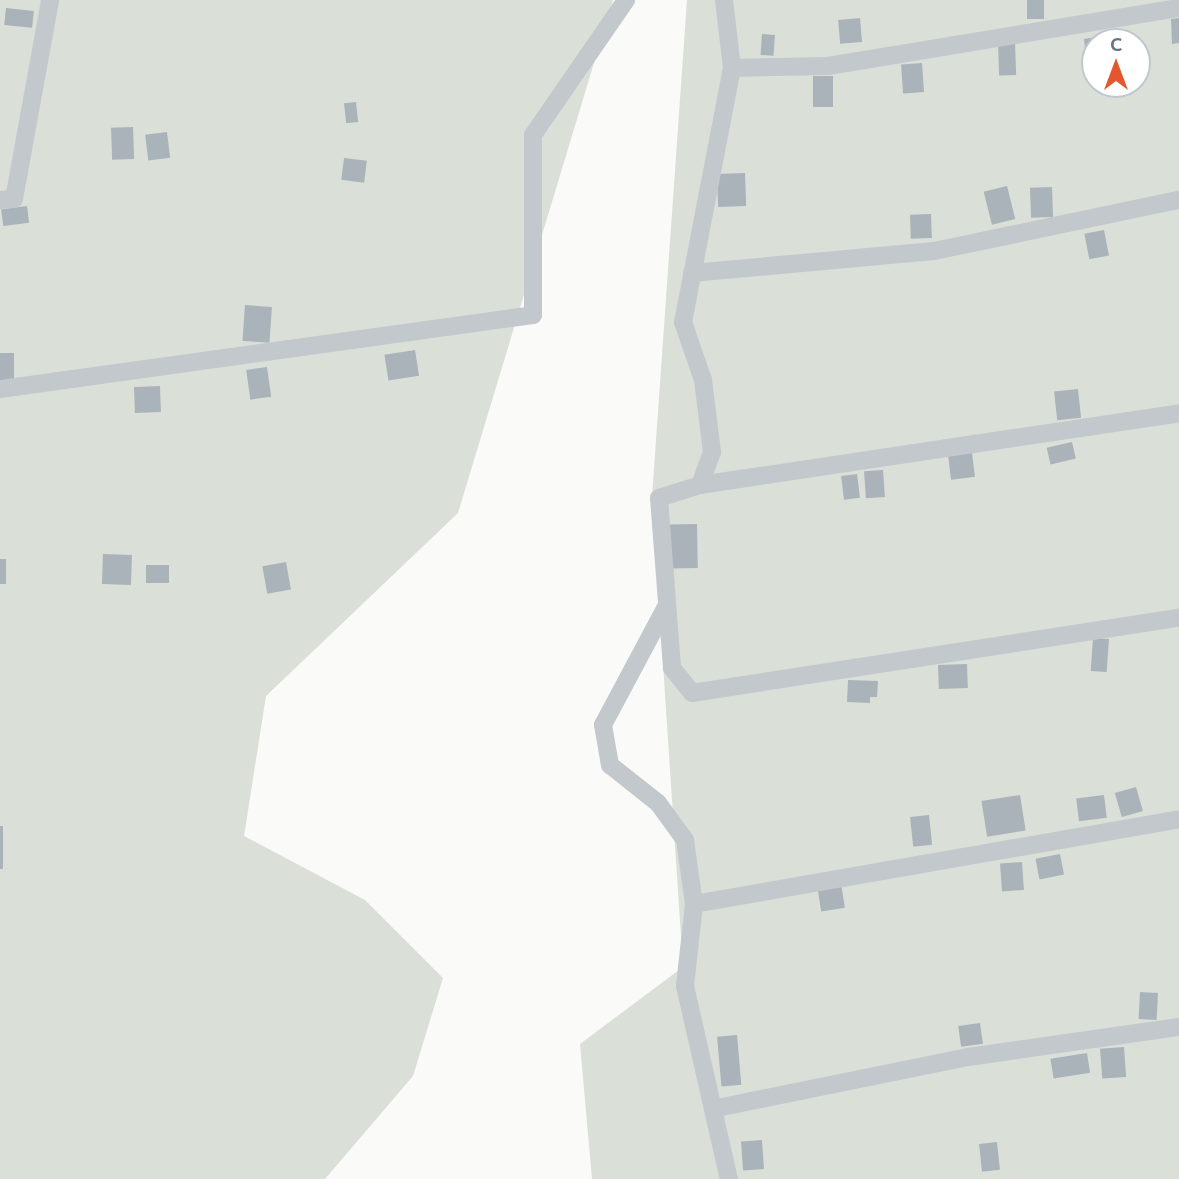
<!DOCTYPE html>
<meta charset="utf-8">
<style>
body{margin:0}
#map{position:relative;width:1179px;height:1179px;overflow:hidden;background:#fafaf8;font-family:Ubuntu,sans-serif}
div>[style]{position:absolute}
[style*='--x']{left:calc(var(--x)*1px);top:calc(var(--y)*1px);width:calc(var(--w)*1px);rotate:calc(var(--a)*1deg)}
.green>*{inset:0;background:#dadfd7}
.building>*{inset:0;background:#aab3b9;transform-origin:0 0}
.lane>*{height:18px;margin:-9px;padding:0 9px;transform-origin:9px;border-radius:9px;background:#c3c8cc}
span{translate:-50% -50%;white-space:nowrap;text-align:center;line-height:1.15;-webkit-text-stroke:7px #fff;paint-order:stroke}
.north{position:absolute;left:1081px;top:28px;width:70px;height:70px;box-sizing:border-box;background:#fff;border:2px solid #c1c8cd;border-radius:50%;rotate:0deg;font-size:19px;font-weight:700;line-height:28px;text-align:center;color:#657683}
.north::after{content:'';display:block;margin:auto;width:24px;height:32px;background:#e4572e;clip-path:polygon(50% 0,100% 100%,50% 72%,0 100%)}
</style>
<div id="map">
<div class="green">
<i style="clip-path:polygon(0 0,613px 0,458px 513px,266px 696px,244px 836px,365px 900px,443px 978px,413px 1076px,325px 1179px,0 1179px)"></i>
<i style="clip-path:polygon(evenodd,687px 0,1179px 0,1179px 1179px,592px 1179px,580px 1044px,683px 967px,652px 497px,687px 0,1095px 42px,1137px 42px,1137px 84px,1095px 84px,1095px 42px)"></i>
</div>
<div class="building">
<i style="left:1027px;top:0;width:17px;height:19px"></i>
<i style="left:6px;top:8px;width:28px;height:17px;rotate:6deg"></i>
<i style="left:860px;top:18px;width:24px;height:22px;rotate:85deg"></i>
<i style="clip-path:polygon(1179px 18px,1179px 43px,1172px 44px,1171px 19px)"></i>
<i style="left:762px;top:34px;width:13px;height:21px;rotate:4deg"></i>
<i style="clip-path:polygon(1103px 36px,1104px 42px,1095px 42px,1095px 56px,1086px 57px,1084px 39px)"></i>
<i style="left:1015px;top:42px;width:33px;height:17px;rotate:88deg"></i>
<i style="left:922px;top:63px;width:29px;height:21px;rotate:86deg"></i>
<i style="left:813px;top:76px;width:20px;height:31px"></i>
<i style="left:356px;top:102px;width:20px;height:12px;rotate:84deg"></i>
<i style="left:133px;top:127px;width:32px;height:22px;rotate:88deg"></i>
<i style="left:167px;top:132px;width:26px;height:22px;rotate:83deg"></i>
<i style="left:344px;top:158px;width:23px;height:22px;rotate:7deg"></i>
<i style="left:745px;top:173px;width:33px;height:28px;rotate:88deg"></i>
<i style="left:1007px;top:186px;width:34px;height:24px;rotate:76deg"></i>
<i style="left:1052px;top:187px;width:30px;height:22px;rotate:88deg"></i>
<i style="left:27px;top:206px;width:17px;height:26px;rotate:83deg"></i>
<i style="left:931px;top:214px;width:24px;height:21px;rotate:88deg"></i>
<i style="left:1104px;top:230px;width:26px;height:20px;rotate:79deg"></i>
<i style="left:245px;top:305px;width:27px;height:36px;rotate:4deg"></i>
<i style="left:415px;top:350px;width:26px;height:31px;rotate:81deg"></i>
<i style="left:0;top:353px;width:14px;height:27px"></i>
<i style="left:267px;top:367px;width:30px;height:21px;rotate:82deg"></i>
<i style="left:160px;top:386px;width:26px;height:26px;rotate:88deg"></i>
<i style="left:1078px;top:389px;width:29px;height:24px;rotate:84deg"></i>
<i style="left:1072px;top:442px;width:17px;height:26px;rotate:77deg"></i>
<i style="left:972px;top:453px;width:24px;height:24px;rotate:83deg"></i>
<i style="left:883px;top:470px;width:27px;height:19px;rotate:86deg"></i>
<i style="left:857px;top:474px;width:24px;height:16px;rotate:83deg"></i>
<i style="left:697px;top:524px;width:44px;height:29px;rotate:89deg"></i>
<i style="left:103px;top:554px;width:29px;height:30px;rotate:2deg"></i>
<i style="left:0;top:559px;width:6px;height:25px"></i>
<i style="left:286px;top:562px;width:28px;height:24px;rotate:80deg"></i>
<i style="left:146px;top:565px;width:23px;height:18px"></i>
<i style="left:1093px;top:638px;width:16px;height:33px;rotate:4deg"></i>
<i style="left:967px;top:664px;width:24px;height:29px;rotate:88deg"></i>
<i style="clip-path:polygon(848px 680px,878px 681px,877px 697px,870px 697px,870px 703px,847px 702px)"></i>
<i style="left:1136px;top:787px;width:25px;height:22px;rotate:74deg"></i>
<i style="left:1020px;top:795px;width:36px;height:39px;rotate:81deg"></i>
<i style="left:1104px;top:795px;width:23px;height:28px;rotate:83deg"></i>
<i style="left:929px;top:815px;width:30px;height:19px;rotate:84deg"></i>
<i style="left:0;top:826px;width:3px;height:43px"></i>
<i style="left:1060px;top:854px;width:21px;height:25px;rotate:79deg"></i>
<i style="left:1022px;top:862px;width:28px;height:22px;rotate:86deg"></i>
<i style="left:841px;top:883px;width:25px;height:24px;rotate:81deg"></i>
<i style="left:1140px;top:992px;width:18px;height:27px;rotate:3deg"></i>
<i style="left:980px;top:1023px;width:21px;height:22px;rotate:82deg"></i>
<i style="left:737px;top:1035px;width:50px;height:20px;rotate:85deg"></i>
<i style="left:1124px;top:1047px;width:30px;height:24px;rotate:86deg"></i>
<i style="left:1087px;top:1053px;width:20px;height:37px;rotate:81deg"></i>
<i style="left:762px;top:1140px;width:29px;height:21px;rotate:86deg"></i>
<i style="left:997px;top:1142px;width:28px;height:18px;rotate:84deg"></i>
</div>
<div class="lane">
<i style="--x:724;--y:0;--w:68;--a:83.3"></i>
<i style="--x:732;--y:68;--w:259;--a:100.9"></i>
<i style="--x:683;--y:322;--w:61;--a:71"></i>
<i style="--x:703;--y:380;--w:73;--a:82.9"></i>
<i style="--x:712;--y:452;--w:35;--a:110"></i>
<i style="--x:700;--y:485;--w:43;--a:162.4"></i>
<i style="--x:659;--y:498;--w:170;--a:85.6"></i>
<i style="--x:672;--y:668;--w:32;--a:51"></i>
<i style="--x:692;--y:693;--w:493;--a:-8.8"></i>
<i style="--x:732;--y:68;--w:96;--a:-1.2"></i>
<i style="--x:828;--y:66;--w:356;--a:-9.4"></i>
<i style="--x:0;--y:200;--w:14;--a:-4"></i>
<i style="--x:14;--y:199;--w:202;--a:-79.7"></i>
<i style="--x:692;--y:273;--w:243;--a:-5.2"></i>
<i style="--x:934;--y:251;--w:250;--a:-11.8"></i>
<i style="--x:0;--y:389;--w:538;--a:-7.9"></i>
<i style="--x:533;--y:315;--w:180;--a:-90"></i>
<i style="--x:533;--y:135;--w:164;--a:-55.4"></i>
<i style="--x:700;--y:485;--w:484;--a:-8.5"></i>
<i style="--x:667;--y:605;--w:136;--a:118.1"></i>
<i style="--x:603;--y:725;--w:41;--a:80.1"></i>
<i style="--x:610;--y:765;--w:61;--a:38.4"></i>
<i style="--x:658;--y:803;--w:46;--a:53.9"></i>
<i style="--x:685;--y:840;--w:65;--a:82"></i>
<i style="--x:694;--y:904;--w:82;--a:96.3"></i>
<i style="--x:685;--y:986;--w:198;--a:77.2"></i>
<i style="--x:694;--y:904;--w:492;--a:-9.9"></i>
<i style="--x:717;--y:1108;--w:256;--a:-11.5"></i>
<i style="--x:968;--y:1057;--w:213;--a:-8.1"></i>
</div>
<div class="north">С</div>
</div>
